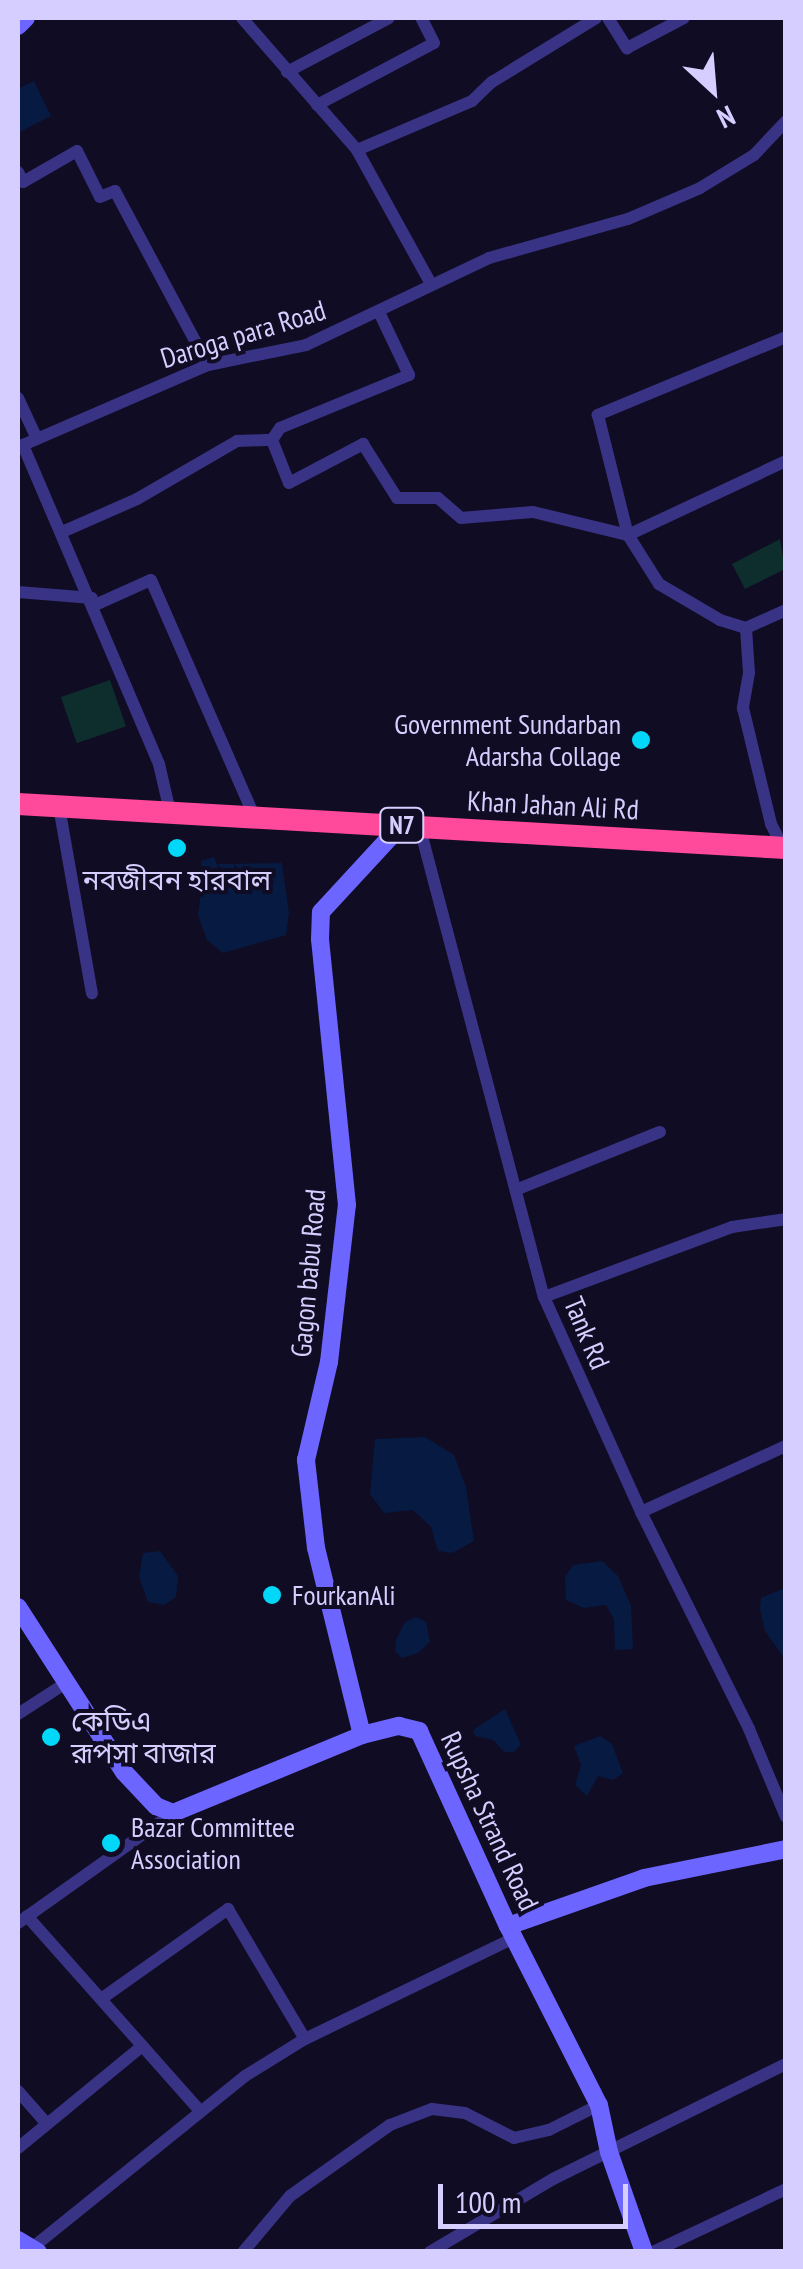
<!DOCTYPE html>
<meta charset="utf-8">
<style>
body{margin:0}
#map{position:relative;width:803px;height:2269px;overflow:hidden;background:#100c23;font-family:"PT Sans Narrow","Noto Sans Bengali",sans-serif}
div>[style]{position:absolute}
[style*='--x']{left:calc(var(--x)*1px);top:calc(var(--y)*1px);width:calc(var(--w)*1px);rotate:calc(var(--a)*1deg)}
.green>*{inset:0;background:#0e2d2d;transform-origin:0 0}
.water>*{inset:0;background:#061a42}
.street>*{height:12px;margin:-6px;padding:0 6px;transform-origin:6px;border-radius:6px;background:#393385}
.secondary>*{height:18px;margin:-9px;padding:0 9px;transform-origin:9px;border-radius:9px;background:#6d65ff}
.highway>*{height:22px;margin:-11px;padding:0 11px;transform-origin:11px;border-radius:11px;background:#ff499a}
.dots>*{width:28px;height:28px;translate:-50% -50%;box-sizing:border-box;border:5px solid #100c23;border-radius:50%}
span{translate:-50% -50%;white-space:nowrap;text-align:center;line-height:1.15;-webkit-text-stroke:8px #100c23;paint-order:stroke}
.shield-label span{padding:2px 8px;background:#100c23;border:2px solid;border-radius:8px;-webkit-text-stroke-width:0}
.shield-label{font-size:25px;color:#d5ceff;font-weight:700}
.street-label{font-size:28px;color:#d5ceff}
.poi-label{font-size:28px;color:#d5ceff}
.right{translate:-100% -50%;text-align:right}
.left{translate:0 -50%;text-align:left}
.frame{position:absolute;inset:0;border:20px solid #d5ceff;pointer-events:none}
.north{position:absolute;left:663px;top:40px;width:100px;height:100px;-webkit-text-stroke:8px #100c23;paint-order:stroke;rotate:154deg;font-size:28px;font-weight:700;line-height:40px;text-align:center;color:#d5ceff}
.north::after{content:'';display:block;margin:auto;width:35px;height:45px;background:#d5ceff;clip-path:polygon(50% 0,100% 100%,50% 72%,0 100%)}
.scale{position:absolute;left:438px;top:2184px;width:190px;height:45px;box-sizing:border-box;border:5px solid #d5ceff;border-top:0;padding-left:12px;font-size:30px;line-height:35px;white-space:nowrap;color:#d5ceff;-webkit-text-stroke:8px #100c23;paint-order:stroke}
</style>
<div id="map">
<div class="green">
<i style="clip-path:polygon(780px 539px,785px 569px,745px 589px,732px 564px)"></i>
<i style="left:110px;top:680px;width:49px;height:52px;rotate:71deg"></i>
</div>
<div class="water">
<i style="clip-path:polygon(34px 81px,51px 116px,18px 133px,18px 89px)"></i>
<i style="clip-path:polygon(214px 857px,217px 864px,282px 863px,289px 913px,286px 935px,223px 953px,207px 940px,198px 915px,201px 892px,184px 885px,192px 873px,202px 870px,201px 861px)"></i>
<i style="clip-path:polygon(425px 1437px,454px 1455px,466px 1487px,474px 1541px,452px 1553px,438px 1551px,431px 1527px,413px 1510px,384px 1513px,370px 1494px,375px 1439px)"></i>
<i style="clip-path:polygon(160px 1551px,178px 1576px,176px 1597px,164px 1605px,148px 1602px,139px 1577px,143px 1553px)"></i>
<i style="clip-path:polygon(602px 1561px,618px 1576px,631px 1606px,633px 1649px,615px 1650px,614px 1619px,606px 1605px,584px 1608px,566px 1600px,565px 1577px,573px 1565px)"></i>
<i style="clip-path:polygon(785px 1588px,785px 1655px,782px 1655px,765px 1631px,760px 1609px,761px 1598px)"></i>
<i style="clip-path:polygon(416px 1617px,426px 1622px,430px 1642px,418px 1653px,402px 1658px,395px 1651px,396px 1640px,405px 1622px)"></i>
<i style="clip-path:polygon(505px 1709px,521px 1745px,514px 1752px,504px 1752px,493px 1740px,475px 1736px,473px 1730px)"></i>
<i style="clip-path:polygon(600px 1736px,612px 1744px,623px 1773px,613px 1780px,598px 1776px,587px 1796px,575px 1785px,581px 1765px,574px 1746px)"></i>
</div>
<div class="street">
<i style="--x:242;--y:18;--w:175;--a:48.9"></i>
<i style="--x:357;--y:150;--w:153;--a:61.1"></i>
<i style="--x:608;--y:18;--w:36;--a:58"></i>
<i style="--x:627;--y:48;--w:64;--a:-27.8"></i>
<i style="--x:287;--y:72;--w:115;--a:-27.9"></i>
<i style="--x:317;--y:105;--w:132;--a:-27.9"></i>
<i style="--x:434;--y:43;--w:28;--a:-117"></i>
<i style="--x:357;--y:150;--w:125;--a:-23.1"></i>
<i style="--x:472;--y:101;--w:28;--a:-44"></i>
<i style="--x:492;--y:82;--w:122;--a:-31.6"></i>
<i style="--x:18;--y:172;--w:11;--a:63"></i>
<i style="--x:23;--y:182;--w:62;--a:-29.9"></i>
<i style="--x:77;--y:151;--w:51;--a:63.4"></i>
<i style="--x:100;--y:197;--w:16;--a:-22"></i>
<i style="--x:115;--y:191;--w:197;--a:61.9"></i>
<i style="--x:379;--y:312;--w:70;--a:64.5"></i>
<i style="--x:409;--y:375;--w:139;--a:157.7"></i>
<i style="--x:280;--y:428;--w:14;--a:124"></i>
<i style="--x:272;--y:440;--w:46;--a:68.4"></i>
<i style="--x:289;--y:483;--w:84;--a:-27.8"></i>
<i style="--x:363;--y:444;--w:64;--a:57.8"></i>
<i style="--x:397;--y:498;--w:41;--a:0"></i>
<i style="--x:438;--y:498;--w:30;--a:41"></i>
<i style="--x:461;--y:518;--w:72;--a:-4.8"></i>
<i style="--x:533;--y:512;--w:98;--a:13.6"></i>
<i style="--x:628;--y:535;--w:58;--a:57.7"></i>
<i style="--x:659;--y:584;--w:71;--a:30.5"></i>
<i style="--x:720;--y:620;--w:27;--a:17"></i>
<i style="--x:786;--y:337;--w:204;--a:157.5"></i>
<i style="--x:598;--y:415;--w:124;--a:76"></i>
<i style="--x:628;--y:535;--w:174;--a:-25.1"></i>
<i style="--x:18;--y:398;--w:45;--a:65.1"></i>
<i style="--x:62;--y:532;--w:82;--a:-23.7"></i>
<i style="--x:137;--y:499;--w:116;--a:-30.1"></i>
<i style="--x:237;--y:441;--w:35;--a:-2"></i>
<i style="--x:18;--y:592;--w:74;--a:4.6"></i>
<i style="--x:95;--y:605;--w:61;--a:-24.1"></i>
<i style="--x:151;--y:580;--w:257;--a:66.4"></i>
<i style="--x:746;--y:628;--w:45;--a:86.2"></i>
<i style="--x:749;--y:673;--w:36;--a:100"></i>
<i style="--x:743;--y:708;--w:119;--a:76.4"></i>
<i style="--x:771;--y:824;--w:28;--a:63"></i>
<i style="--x:746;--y:628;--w:44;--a:-24.2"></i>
<i style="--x:171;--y:816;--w:53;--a:-103"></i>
<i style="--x:159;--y:764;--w:347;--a:-113.1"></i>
<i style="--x:23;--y:445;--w:202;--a:-23.4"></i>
<i style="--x:208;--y:365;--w:100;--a:-11.5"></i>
<i style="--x:306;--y:345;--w:203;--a:-25.4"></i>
<i style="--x:489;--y:258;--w:144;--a:-15.7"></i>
<i style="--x:628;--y:219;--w:78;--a:-23.3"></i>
<i style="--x:700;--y:188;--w:63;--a:-31.4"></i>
<i style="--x:754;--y:155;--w:47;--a:-46.7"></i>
<i style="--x:61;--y:818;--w:178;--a:80"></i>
<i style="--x:423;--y:840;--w:473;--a:75.2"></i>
<i style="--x:544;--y:1297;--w:236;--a:65.7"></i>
<i style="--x:641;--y:1512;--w:242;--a:63.5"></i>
<i style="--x:749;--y:1729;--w:95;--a:67.2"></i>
<i style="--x:518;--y:1189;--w:153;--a:-21.9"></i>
<i style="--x:544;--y:1297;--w:201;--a:-20.4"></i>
<i style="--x:732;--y:1227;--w:55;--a:-8.4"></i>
<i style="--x:641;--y:1512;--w:159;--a:-24.5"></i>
<i style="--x:18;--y:1714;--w:57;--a:-32.9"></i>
<i style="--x:27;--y:1916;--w:261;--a:48.4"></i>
<i style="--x:18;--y:1923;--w:190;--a:-35.4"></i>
<i style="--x:101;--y:1999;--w:156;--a:-35.3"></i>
<i style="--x:228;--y:1909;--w:151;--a:59.4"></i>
<i style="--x:18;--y:2091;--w:44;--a:48.7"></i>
<i style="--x:18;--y:2148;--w:161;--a:-39.4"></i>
<i style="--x:32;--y:2248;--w:274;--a:-38.9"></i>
<i style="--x:245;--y:2076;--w:70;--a:-31.7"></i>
<i style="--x:305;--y:2039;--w:232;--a:-25.8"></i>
<i style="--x:243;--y:2252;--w:73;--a:-50"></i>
<i style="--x:290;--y:2196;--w:123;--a:-35.4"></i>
<i style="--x:390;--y:2125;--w:45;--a:-20.9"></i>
<i style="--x:432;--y:2109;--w:33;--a:7"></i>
<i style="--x:465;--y:2113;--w:55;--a:27"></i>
<i style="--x:514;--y:2138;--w:36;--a:-13"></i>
<i style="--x:549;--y:2130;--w:56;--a:-26.6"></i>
<i style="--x:430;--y:2252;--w:143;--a:-30.7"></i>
<i style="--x:553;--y:2179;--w:260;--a:-26.3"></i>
<i style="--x:653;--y:2252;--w:147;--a:-25.3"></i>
</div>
<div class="secondary">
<i style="--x:18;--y:26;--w:11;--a:-45"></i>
<i style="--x:18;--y:1607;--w:196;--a:57.3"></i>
<i style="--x:124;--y:1772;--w:47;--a:46.7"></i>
<i style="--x:156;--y:1806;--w:18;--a:22"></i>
<i style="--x:173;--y:1813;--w:204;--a:-22.4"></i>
<i style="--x:362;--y:1735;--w:38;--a:-14"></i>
<i style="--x:399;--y:1726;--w:21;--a:14"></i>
<i style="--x:419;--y:1731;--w:214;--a:65.5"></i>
<i style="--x:508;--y:1926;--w:201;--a:63.1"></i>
<i style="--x:599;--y:2105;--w:48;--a:78"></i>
<i style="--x:609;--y:2152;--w:106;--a:70.7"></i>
<i style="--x:362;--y:1735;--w:193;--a:-103.8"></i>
<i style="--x:316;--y:1548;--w:89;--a:-96.5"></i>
<i style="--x:306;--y:1460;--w:101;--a:-76.8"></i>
<i style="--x:329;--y:1362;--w:158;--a:-83.5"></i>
<i style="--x:347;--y:1205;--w:267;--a:-95.8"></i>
<i style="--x:320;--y:939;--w:27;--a:-88"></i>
<i style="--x:321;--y:912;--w:105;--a:-47.3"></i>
<i style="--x:508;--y:1926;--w:144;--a:-19.4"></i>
<i style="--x:644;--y:1878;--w:145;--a:-11.5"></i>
<i style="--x:18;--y:2240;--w:23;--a:31"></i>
</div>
<div class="highway">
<i style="--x:18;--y:804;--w:769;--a:3.28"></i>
</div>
<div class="dots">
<i style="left:641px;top:740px;background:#00d7f9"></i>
<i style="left:177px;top:848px;background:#00d7f9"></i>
<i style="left:272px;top:1595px;background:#00d7f9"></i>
<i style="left:51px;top:1737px;background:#00d7f9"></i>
<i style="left:111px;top:1843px;background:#00d7f9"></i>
</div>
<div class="shield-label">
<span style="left:402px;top:825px">N7</span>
</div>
<div class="street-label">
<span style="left:243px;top:334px;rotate:-17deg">Daroga para Road</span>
<span style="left:553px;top:805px;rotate:3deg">Khan Jahan Ali Rd</span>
<span style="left:308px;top:1273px;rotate:-85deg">Gagon babu Road</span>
<span style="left:587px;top:1333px;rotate:67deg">Tank Rd</span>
<span style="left:490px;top:1821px;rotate:65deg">Rupsha Strand Road</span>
</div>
<div class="poi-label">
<span class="right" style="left:621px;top:740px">Government Sundarban<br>Adarsha Collage</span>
<span style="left:177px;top:880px">নবজীবন হারবাল</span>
<span class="left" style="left:292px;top:1595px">FourkanAli</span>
<span class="left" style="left:71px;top:1737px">কেডিএ<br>রূপসা বাজার</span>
<span class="left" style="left:131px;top:1843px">Bazar Committee<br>Association</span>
</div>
<div class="frame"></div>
<div class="north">N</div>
<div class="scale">100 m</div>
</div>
